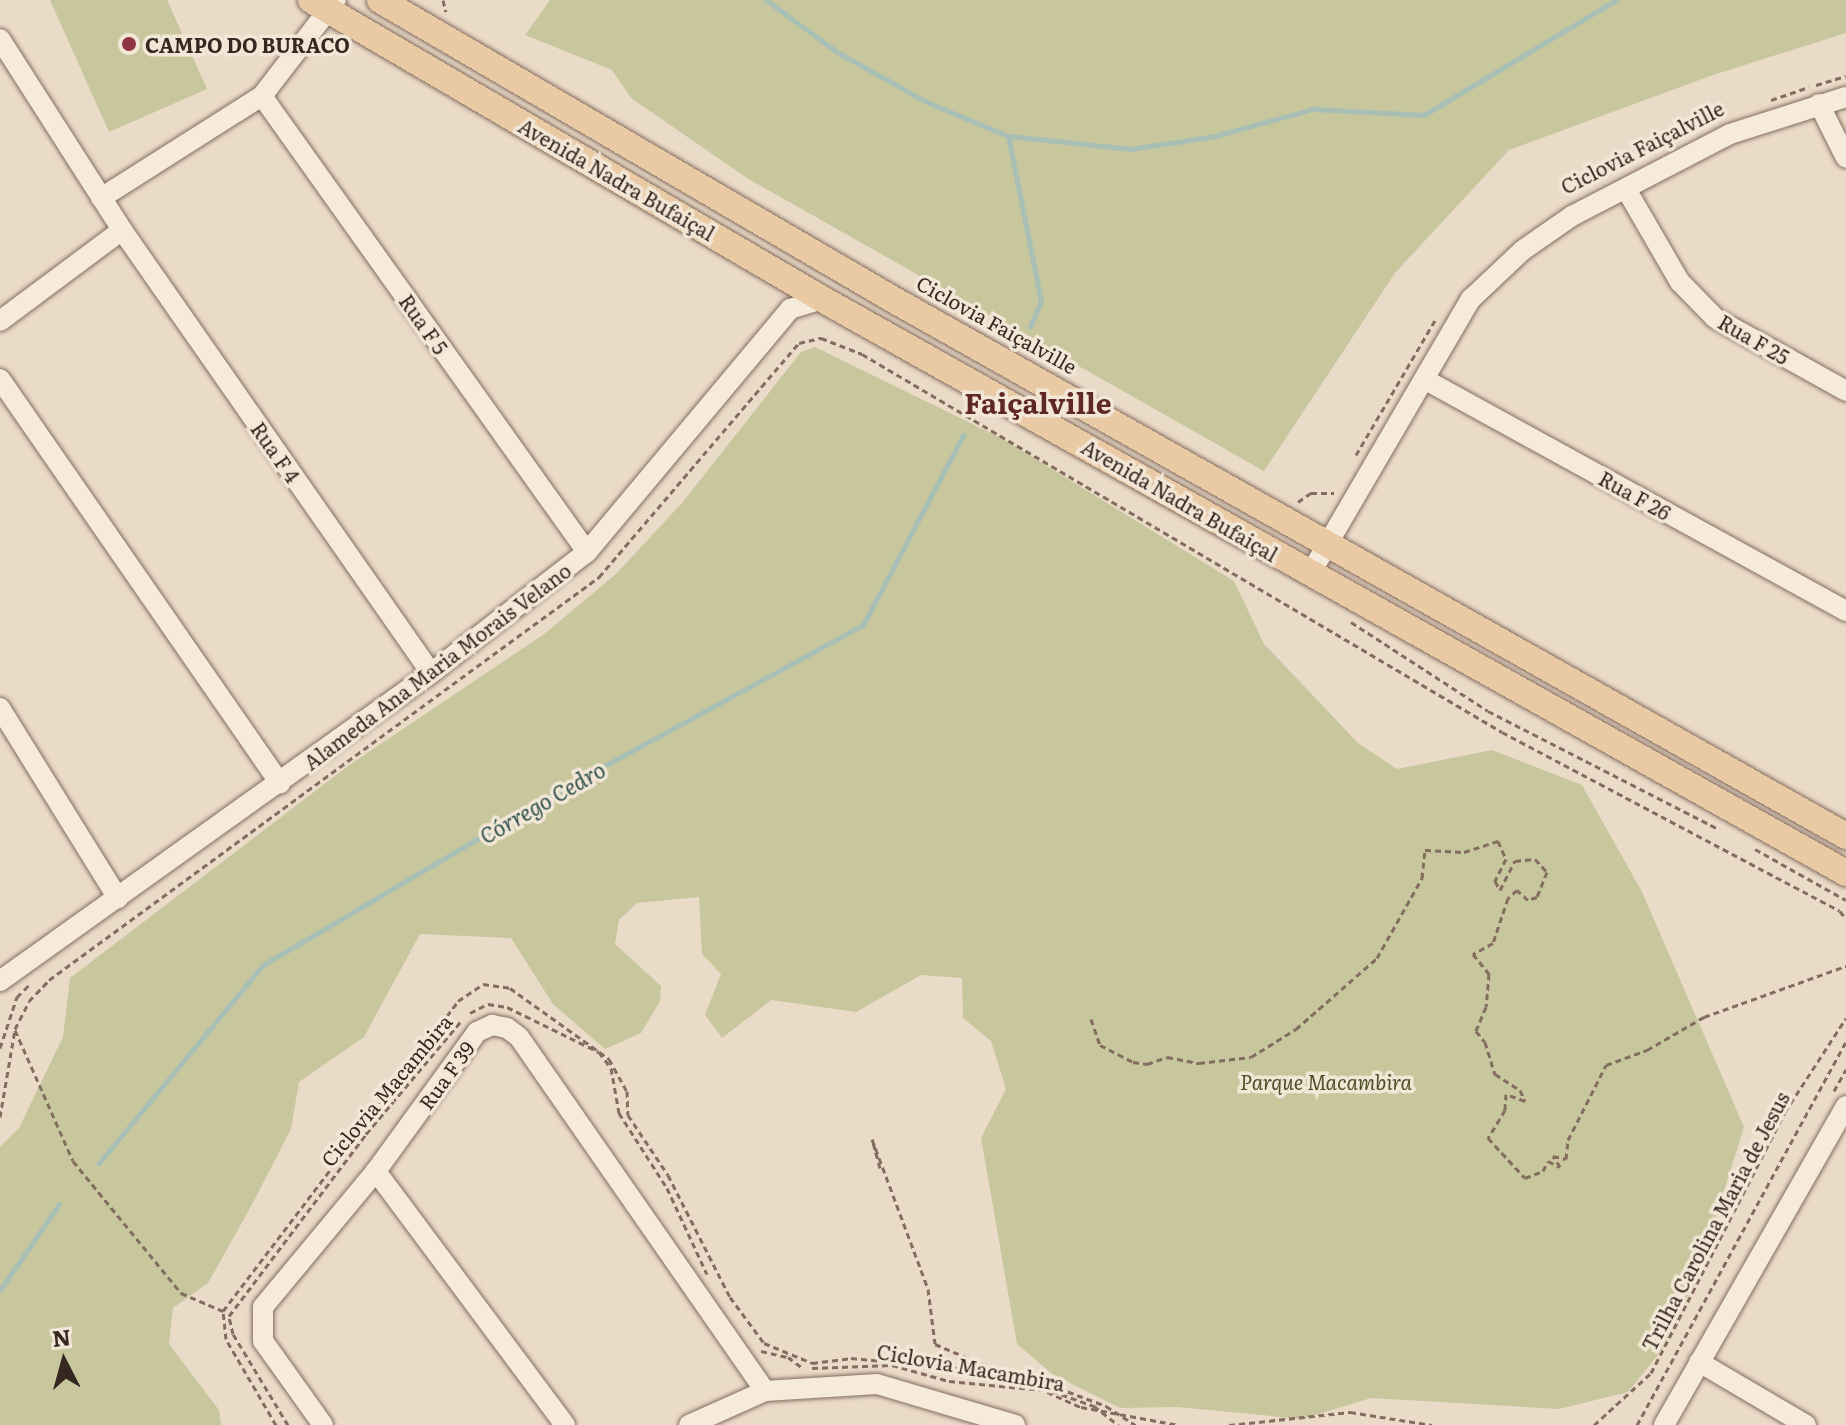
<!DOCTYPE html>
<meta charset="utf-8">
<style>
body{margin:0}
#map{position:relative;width:1846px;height:1425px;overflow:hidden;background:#eadbc8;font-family:Literata,serif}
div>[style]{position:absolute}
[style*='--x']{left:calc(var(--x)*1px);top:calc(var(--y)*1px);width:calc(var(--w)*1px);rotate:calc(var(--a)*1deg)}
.green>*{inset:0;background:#c7c69d}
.stream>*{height:5px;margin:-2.5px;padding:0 2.5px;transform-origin:2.5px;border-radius:2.5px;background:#a8bfb5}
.path>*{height:3px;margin-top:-1.5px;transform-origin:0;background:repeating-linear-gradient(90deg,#846d5f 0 6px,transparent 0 10px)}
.roads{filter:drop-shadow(0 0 2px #846d5f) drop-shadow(0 0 2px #846d5f)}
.minor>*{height:20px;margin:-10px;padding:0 10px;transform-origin:10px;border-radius:10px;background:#f6eada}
.major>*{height:26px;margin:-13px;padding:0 13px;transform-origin:13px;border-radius:13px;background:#e9caa4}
.dots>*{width:22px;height:22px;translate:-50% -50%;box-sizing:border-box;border:4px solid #f2e7d7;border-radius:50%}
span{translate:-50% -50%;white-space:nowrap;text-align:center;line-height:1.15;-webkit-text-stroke:7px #f2e7d7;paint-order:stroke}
.poi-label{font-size:20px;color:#362821;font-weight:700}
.left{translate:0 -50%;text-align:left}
.street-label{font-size:20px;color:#362821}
.park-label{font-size:20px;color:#4c5129;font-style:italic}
.water-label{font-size:22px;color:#32544d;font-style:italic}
.district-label{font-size:28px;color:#5f2824;font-weight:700}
.north{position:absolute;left:24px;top:1321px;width:80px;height:80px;-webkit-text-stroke:6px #f2e7d7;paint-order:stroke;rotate:354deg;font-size:22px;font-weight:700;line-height:32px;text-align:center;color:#362821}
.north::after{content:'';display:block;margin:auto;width:28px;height:36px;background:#362821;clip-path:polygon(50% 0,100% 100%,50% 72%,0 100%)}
</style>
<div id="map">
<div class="green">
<i style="clip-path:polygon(50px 0,167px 0,207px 89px,109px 132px)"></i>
<i style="clip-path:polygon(550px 0,1846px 0,1846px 33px,1713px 75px,1509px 150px,1395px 273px,1264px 471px,747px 178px,631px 98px,612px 70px,525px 35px)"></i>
<i style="clip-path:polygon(815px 347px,1003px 439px,1234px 581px,1264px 644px,1358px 743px,1397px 769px,1492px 750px,1582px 785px,1642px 892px,1744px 1127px,1697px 1277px,1661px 1351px,1628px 1392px,1559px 1409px,1371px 1398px,1302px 1419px,1177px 1407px,1120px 1408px,1052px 1374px,1017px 1344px,981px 1138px,1006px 1089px,991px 1041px,963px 1018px,962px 978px,921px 975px,856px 1012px,771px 1000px,722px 1038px,705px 1015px,721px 974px,702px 954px,699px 897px,637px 903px,619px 920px,615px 944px,661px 986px,660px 1001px,641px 1033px,605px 1049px,553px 1004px,511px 938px,420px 934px,364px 1037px,299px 1082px,291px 1129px,248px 1212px,208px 1283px,173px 1308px,169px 1344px,219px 1410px,221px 1425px,0 1425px,0 1147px,19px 1128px,63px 1037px,70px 978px,348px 766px,547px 632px,617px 573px,682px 503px,801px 352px)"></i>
</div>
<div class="stream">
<i style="--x:766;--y:0;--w:88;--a:36.2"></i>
<i style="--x:837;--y:52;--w:103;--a:29.1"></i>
<i style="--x:927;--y:102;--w:88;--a:22.8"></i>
<i style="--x:1008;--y:136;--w:124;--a:6"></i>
<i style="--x:1131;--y:149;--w:85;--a:-8.8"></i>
<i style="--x:1215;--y:136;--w:102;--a:-15.4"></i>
<i style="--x:1313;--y:109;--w:111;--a:3.1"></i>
<i style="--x:1424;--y:115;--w:224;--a:-30.9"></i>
<i style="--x:1008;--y:136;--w:168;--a:78.7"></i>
<i style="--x:1041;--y:301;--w:28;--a:113"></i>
<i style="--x:99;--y:1163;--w:257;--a:-50.4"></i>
<i style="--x:263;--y:965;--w:347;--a:-30.5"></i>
<i style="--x:562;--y:789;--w:343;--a:-28.6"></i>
<i style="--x:863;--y:625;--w:215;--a:-62.2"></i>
<i style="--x:0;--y:1290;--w:104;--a:-55.5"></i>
</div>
<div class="path">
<i style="--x:443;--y:0;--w:12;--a:76"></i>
<i style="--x:1816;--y:85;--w:31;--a:-17"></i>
<i style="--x:1771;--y:100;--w:40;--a:-18.9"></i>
<i style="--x:1356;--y:455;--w:160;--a:-59.6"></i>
<i style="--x:1298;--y:502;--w:16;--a:-35"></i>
<i style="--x:1311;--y:493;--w:23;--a:0"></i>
<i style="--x:1351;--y:622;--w:163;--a:33"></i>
<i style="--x:1488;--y:711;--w:257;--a:27.1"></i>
<i style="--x:1755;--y:849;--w:104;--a:29.3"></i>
<i style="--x:470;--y:1013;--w:20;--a:-27"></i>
<i style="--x:488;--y:1004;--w:19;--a:9"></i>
<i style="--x:507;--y:1007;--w:102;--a:26.1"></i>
<i style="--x:599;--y:1052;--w:20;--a:53"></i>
<i style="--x:611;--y:1068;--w:46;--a:79.9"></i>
<i style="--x:619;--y:1113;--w:89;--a:57.4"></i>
<i style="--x:667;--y:1188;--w:95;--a:65.1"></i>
<i style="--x:1091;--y:1019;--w:28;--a:71"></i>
<i style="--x:1100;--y:1045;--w:37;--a:27"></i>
<i style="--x:1133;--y:1062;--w:14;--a:8"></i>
<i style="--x:1147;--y:1064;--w:21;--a:-19"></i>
<i style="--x:1167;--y:1057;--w:33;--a:11"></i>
<i style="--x:1199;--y:1063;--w:52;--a:-6.6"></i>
<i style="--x:1251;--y:1057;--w:53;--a:-31.9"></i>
<i style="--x:1296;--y:1029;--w:108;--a:-41.2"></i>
<i style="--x:1377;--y:958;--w:92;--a:-60.6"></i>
<i style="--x:1422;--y:878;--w:28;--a:-84"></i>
<i style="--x:1425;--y:850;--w:39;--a:3"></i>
<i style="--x:1464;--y:852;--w:36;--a:-18"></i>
<i style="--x:1498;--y:841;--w:20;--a:66"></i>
<i style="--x:1506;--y:859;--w:25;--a:117"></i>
<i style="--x:1495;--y:881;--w:10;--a:61"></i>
<i style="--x:1500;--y:890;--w:33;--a:-63"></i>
<i style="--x:1515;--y:861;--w:20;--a:-6"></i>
<i style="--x:1535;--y:859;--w:18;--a:47"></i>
<i style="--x:1547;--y:872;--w:27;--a:112"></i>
<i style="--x:1537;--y:897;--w:9;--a:162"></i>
<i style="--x:1528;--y:900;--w:15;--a:-138"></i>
<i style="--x:1517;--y:890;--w:12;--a:138"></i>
<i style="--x:1508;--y:898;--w:47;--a:108.4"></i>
<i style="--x:1493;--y:943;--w:23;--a:151"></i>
<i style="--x:1473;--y:954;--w:26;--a:51"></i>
<i style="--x:1489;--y:974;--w:33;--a:95"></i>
<i style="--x:1486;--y:1007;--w:26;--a:113"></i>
<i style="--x:1476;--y:1031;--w:14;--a:51"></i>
<i style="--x:1485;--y:1042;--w:34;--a:73"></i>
<i style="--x:1495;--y:1074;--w:30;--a:33"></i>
<i style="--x:1520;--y:1090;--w:12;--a:66"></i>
<i style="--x:1525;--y:1101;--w:20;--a:-160"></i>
<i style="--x:1506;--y:1094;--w:16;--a:94"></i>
<i style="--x:1505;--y:1110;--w:33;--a:121"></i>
<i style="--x:1488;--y:1138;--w:54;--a:47.2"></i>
<i style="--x:1525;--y:1178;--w:19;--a:-21"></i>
<i style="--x:1543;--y:1171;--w:11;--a:-63"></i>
<i style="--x:1548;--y:1161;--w:13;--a:27"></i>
<i style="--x:1560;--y:1167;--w:13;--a:-122"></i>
<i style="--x:1553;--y:1156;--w:13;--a:13"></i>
<i style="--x:1566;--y:1159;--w:19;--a:-84"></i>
<i style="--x:1568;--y:1140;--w:84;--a:-63.1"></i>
<i style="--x:1606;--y:1065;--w:44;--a:-20.1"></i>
<i style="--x:1647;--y:1050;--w:66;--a:-30.1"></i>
<i style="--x:1704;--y:1017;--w:151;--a:-19.8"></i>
<i style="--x:15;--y:1030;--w:143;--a:66.1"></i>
<i style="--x:73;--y:1161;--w:171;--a:50.7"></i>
<i style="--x:181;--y:1293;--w:46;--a:23.2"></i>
<i style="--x:0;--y:1048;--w:54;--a:-71.6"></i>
<i style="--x:17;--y:997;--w:18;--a:-45"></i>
<i style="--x:1834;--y:1091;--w:25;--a:-61"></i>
<i style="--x:0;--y:1117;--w:89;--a:-80.3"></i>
<i style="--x:15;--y:1029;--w:31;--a:-63"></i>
<i style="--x:29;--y:1001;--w:29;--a:-46"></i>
<i style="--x:49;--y:980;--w:682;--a:-36.23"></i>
<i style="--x:599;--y:577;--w:308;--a:-49.5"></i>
<i style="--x:799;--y:343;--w:23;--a:-13"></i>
<i style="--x:821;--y:338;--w:44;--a:21.3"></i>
<i style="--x:862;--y:354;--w:743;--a:30.57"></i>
<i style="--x:1502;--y:732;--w:382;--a:27.9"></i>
<i style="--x:1840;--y:911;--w:10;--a:53"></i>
<i style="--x:880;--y:1168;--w:30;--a:-105"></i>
<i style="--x:872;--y:1139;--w:160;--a:69.5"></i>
<i style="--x:928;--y:1289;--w:55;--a:82.7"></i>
<i style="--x:935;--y:1344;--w:66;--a:23.1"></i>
<i style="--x:761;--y:1351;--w:28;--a:13"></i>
<i style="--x:788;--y:1357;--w:20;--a:37"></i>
<i style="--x:812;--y:1368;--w:80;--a:-2.1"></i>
<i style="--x:892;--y:1365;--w:59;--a:15.7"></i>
<i style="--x:949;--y:1381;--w:103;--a:5.5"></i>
<i style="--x:1052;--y:1391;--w:45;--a:19.7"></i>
<i style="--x:1094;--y:1406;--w:31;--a:38"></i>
<i style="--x:1007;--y:1375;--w:28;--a:23"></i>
<i style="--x:1047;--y:1392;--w:37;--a:24"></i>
<i style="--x:1081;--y:1407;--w:99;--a:10.5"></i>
<i style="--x:276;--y:1425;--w:99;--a:-120.2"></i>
<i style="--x:226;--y:1339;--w:28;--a:-96"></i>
<i style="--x:223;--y:1311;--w:389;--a:-52.8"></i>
<i style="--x:458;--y:1001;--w:30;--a:-34"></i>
<i style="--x:483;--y:984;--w:27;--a:8"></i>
<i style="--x:510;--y:988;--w:122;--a:35.6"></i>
<i style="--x:609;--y:1059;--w:37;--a:61"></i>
<i style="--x:627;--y:1091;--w:24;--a:88"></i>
<i style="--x:628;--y:1115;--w:72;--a:56.3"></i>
<i style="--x:668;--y:1175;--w:137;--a:63.1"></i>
<i style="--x:730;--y:1297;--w:57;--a:53.5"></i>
<i style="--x:764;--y:1343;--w:52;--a:22.6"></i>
<i style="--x:812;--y:1363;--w:39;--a:-7"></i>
<i style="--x:851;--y:1358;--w:171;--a:5.4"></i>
<i style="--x:1021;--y:1374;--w:91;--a:20.6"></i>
<i style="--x:1106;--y:1406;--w:35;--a:33"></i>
<i style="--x:288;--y:1425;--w:106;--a:-121.1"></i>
<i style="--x:233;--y:1334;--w:18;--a:-103"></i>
<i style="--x:229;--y:1316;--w:228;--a:-53"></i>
<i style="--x:366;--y:1134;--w:148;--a:-49.9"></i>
<i style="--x:1229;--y:1425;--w:122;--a:-6.1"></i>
<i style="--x:1350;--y:1412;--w:83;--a:9"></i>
<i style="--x:1594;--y:1425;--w:77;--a:-42.4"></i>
<i style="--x:1651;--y:1373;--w:293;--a:-62.8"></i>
<i style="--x:1785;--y:1112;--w:112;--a:-57"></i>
<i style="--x:1637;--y:1425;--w:436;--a:-61.4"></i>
</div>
<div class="roads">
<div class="minor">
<i style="--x:0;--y:39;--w:227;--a:57.4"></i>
<i style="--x:122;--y:230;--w:540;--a:55.1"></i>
<i style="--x:262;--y:96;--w:560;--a:54.52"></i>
<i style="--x:1819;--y:104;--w:60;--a:63.4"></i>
<i style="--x:1626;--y:189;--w:108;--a:59.9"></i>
<i style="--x:1680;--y:282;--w:50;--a:45.8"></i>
<i style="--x:1715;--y:318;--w:150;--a:29.1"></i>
<i style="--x:101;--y:198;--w:191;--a:-32.4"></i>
<i style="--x:262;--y:96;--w:121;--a:-52.4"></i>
<i style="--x:0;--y:321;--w:152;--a:-36.7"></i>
<i style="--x:0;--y:379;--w:492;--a:55.3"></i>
<i style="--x:1424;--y:379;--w:482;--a:28.8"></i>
<i style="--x:1310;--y:574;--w:319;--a:-59.7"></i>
<i style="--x:1471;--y:299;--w:71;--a:-43.3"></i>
<i style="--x:1523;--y:250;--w:60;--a:-34.8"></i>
<i style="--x:1572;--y:216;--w:178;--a:-27.4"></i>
<i style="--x:1730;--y:134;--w:122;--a:-17.7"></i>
<i style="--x:0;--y:708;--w:224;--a:58.2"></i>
<i style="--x:0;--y:981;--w:530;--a:-35.55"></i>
<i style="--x:431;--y:673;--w:197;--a:-37.8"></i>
<i style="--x:587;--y:552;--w:317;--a:-50.1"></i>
<i style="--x:790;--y:309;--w:34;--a:-17"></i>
<i style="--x:1699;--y:1362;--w:124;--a:30.5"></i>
<i style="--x:323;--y:1425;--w:103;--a:-125.5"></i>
<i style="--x:263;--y:1341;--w:34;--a:-90"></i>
<i style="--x:263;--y:1307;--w:177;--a:-50.3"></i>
<i style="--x:565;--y:1425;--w:317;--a:-126.7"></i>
<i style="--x:376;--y:1171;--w:172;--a:-54"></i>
<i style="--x:477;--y:1032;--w:17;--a:-25"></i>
<i style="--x:492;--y:1025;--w:15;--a:11"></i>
<i style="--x:507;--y:1028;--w:15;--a:37"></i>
<i style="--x:519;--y:1037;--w:431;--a:55.2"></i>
<i style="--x:689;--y:1425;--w:83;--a:-24.1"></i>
<i style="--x:765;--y:1391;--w:112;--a:-3.6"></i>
<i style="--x:877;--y:1384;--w:144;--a:16.5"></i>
<i style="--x:1664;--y:1425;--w:367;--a:-60.3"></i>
</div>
<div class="major">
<i style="--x:311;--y:0;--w:592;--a:30.33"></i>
<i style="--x:822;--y:299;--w:1174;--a:29.27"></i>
<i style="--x:380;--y:0;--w:595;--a:30.27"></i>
<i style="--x:894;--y:300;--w:1093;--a:29.38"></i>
</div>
</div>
<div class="dots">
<i style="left:129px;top:44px;background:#8e3442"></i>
</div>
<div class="poi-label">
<span class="left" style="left:145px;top:44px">CAMPO DO BURACO</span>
</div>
<div class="street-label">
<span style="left:1642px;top:147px;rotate:-27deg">Ciclovia Faiçalville</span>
<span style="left:617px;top:179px;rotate:30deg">Avenida Nadra Bufaiçal</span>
<span style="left:424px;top:324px;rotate:55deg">Rua F 5</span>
<span style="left:997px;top:324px;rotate:29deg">Ciclovia Faiçalville</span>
<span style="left:1754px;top:339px;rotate:30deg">Rua F 25</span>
<span style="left:276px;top:452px;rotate:55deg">Rua F 4</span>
<span style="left:1635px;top:495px;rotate:29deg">Rua F 26</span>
<span style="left:1180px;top:500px;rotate:30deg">Avenida Nadra Bufaiçal</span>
<span style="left:437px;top:666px;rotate:-37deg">Alameda Ana Maria Morais Velano</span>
<span style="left:446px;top:1075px;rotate:-54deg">Rua F 39</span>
<span style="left:386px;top:1090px;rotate:-50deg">Ciclovia Macambira</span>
<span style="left:1715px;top:1221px;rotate:-62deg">Trilha Carolina Maria de Jesus</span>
<span style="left:971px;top:1367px;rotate:10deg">Ciclovia Macambira</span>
</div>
<div class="park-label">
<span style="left:1326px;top:1081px">Parque Macambira</span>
</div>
<div class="water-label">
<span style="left:542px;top:802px;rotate:-30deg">Córrego Cedro</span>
</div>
<div class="district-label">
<span style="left:1038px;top:402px">Faiçalville</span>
</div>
<div class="north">N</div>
</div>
